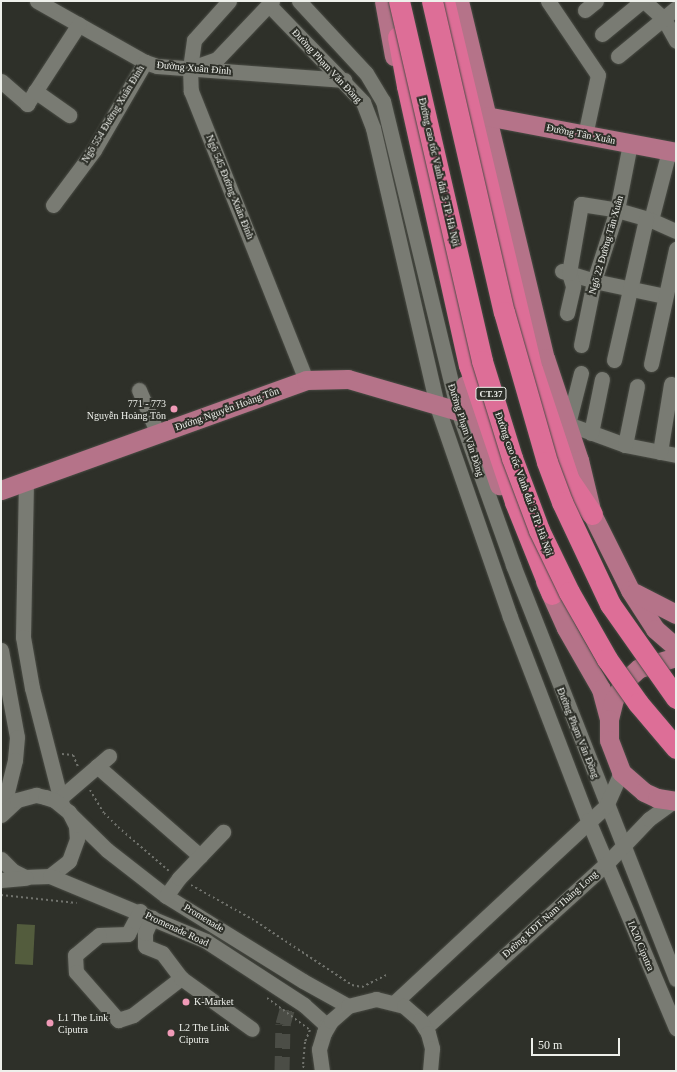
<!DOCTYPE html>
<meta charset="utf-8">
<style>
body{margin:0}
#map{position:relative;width:677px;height:1072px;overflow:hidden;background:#2e3029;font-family:Georgia,serif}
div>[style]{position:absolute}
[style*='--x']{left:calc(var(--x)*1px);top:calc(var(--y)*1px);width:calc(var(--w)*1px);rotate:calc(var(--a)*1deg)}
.green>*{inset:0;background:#535c3d;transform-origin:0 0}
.minor-tunnel>*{height:15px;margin-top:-7.5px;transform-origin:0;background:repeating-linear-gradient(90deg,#4b4d46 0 15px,transparent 0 23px)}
.path>*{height:2px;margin-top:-1px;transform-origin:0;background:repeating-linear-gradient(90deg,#70726c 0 2px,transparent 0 5px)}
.roads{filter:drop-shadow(0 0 1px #4a4c45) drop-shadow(0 0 1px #4a4c45)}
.minor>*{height:15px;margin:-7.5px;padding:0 7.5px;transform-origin:7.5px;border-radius:7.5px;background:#797b73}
.major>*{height:19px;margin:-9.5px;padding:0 9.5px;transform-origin:9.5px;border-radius:9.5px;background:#b57389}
.highway>*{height:21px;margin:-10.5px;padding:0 10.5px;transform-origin:10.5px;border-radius:10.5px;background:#dd6e97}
.bridges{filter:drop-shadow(0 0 1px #4a4c45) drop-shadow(0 0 1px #4a4c45)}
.highway-bridge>*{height:21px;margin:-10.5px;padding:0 10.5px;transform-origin:10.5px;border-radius:10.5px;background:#dd6e97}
.dots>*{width:11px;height:11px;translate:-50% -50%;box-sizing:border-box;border:2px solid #2e3029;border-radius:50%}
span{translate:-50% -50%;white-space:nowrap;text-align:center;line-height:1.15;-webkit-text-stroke:4px #2e3029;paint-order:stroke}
.shield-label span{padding:1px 3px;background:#2e3029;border:1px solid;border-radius:3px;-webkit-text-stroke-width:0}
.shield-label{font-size:9px;color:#eef0eb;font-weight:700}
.street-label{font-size:10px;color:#eef0eb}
.poi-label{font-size:10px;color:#eef0eb}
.right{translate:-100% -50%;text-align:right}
.left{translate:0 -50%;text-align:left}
.frame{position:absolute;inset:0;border:2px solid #eef0eb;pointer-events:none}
.scale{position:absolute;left:531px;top:1038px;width:89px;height:18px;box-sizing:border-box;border:2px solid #eef0eb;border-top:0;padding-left:5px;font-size:12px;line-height:14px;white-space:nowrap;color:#eef0eb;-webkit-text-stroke:3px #2e3029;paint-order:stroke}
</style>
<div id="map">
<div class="green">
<i style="left:17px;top:924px;width:18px;height:40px;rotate:3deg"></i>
</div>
<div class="minor-tunnel">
<i style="--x:282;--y:1071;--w:47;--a:-88.8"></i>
<i style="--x:283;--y:1024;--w:29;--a:-74"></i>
</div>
<div class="path">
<i style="--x:62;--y:754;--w:11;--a:5"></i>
<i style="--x:73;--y:755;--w:13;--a:67"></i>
<i style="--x:90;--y:790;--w:27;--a:59"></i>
<i style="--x:104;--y:813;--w:20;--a:45"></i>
<i style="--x:118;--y:827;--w:67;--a:40.8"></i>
<i style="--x:191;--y:885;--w:70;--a:29.1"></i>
<i style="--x:252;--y:919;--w:120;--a:33.4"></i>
<i style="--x:352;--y:985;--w:10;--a:11"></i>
<i style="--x:362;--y:987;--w:28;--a:-26"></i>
<i style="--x:1;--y:895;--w:76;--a:6"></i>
<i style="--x:267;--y:998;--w:54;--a:36.7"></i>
<i style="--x:310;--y:1030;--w:13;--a:113"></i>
<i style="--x:305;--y:1042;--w:24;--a:95"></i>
<i style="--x:303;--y:1066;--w:6;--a:59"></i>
</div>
<div class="roads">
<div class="minor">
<i style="--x:37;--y:1;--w:124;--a:29.5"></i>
<i style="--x:145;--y:62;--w:13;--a:18"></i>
<i style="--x:157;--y:66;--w:188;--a:4.3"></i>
<i style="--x:229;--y:1;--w:52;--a:131.9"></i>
<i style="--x:194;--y:40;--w:28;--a:98"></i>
<i style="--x:190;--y:68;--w:23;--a:88"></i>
<i style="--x:191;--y:91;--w:311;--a:68.3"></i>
<i style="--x:299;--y:1;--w:98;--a:47.1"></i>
<i style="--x:366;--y:73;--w:33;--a:59"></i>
<i style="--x:383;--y:101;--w:319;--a:76.4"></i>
<i style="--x:458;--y:411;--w:164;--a:70.3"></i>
<i style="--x:513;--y:565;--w:445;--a:68.5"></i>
<i style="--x:548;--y:1;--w:89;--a:56"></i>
<i style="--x:598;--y:75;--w:61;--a:102.2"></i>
<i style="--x:644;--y:1;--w:27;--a:42"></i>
<i style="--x:664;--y:19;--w:25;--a:61"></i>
<i style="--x:269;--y:5;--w:135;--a:45.9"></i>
<i style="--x:363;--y:102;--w:28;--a:69"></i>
<i style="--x:373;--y:128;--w:285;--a:77"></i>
<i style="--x:437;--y:406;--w:223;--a:70.9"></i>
<i style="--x:510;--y:617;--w:217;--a:69"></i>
<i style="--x:588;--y:820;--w:226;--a:67.1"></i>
<i style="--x:585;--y:10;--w:14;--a:-39"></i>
<i style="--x:602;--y:34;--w:52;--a:-39.5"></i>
<i style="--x:618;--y:56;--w:75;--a:-39.6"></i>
<i style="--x:197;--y:66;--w:21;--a:-19"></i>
<i style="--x:217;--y:59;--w:80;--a:-46.5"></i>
<i style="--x:1;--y:81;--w:35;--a:41"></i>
<i style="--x:27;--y:104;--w:95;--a:-57"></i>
<i style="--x:35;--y:91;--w:42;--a:35.2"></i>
<i style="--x:53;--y:205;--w:69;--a:-53.3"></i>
<i style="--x:94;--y:150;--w:102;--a:-59.9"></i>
<i style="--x:651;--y:220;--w:71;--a:-75.4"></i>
<i style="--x:562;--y:271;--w:34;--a:17"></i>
<i style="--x:594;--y:281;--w:73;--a:11.9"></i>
<i style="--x:567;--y:313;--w:28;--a:-77"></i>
<i style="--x:573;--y:286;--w:14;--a:-107"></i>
<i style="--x:569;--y:273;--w:70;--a:-80.1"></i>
<i style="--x:581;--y:204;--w:36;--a:9"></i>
<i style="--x:617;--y:210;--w:35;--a:16"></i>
<i style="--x:651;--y:220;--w:27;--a:24"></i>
<i style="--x:581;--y:345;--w:65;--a:-78.5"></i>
<i style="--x:594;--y:281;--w:75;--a:-72.1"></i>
<i style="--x:617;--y:210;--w:67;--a:-78.9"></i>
<i style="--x:614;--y:360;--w:145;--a:-77.2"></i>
<i style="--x:651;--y:364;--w:118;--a:-77.7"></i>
<i style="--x:581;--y:373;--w:53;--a:104.3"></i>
<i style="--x:568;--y:424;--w:61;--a:20.2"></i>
<i style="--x:625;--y:445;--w:52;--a:11.1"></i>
<i style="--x:139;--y:390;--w:48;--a:66.6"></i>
<i style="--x:591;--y:433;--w:55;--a:-78.5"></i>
<i style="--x:625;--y:445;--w:60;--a:-78.5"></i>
<i style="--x:660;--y:452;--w:69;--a:-80.8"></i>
<i style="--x:26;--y:481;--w:156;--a:91.1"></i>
<i style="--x:23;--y:637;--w:52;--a:80"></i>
<i style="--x:32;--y:688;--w:121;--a:75.6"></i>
<i style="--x:1;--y:650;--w:88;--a:79.6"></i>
<i style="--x:17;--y:737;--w:23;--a:95"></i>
<i style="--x:15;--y:760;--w:54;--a:104"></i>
<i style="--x:97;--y:766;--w:137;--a:41.1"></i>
<i style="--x:59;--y:799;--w:66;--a:-40.7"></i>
<i style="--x:1;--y:815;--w:22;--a:-43"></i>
<i style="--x:17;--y:800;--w:20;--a:-15"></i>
<i style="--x:36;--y:795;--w:9;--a:13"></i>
<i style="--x:45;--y:797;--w:9;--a:18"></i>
<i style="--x:54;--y:800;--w:19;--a:39"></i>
<i style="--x:69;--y:812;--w:16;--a:63"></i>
<i style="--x:76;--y:826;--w:13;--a:86"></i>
<i style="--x:77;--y:839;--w:23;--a:110"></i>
<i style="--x:69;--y:861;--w:24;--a:142"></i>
<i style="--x:50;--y:876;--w:25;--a:178"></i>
<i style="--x:25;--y:877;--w:13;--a:-153"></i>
<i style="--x:13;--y:871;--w:17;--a:-135"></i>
<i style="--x:71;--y:815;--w:50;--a:44.2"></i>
<i style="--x:107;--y:850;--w:75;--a:37.9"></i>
<i style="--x:166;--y:896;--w:161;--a:31.8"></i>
<i style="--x:303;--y:981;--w:51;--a:29.1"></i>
<i style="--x:50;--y:876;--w:169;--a:22.6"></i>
<i style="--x:206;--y:941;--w:117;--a:33.1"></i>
<i style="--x:304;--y:1005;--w:30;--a:42"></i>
<i style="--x:326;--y:1025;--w:8;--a:104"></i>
<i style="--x:1;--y:880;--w:25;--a:-5"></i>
<i style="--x:166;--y:896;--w:22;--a:-54"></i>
<i style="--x:179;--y:878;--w:64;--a:-46.3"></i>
<i style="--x:140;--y:911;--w:26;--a:118"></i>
<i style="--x:128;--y:934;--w:29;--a:178"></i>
<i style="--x:99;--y:935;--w:31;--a:140"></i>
<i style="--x:75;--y:955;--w:17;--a:87"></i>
<i style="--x:76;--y:972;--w:64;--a:48.8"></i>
<i style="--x:118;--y:1020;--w:16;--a:-18"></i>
<i style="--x:133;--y:1015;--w:61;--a:-37.6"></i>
<i style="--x:181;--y:978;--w:31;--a:-127"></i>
<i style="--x:162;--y:953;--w:18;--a:-158"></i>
<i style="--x:145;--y:946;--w:13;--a:-90"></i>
<i style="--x:145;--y:933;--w:17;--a:-66"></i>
<i style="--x:181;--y:978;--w:87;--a:35.7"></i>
<i style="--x:395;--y:1002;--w:288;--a:-42.9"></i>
<i style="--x:606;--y:806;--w:37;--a:-66"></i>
<i style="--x:425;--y:1028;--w:244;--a:-42.2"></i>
<i style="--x:606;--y:864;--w:62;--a:-46.3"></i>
<i style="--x:649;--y:819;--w:31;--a:-36"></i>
<i style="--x:322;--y:1071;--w:22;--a:-98"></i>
<i style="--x:319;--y:1049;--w:17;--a:-73"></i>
<i style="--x:324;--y:1033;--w:14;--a:-60"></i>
<i style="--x:331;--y:1021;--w:23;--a:-41"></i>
<i style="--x:348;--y:1006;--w:29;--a:-14"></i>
<i style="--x:376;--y:999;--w:29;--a:14"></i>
<i style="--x:404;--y:1006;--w:21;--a:41"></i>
<i style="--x:420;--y:1020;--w:15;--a:58"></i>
<i style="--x:428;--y:1033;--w:16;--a:75"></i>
<i style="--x:432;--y:1048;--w:23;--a:95"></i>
</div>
<div class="major">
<i style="--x:384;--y:1;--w:56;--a:79.7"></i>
<i style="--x:459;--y:1;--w:367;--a:76.5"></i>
<i style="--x:545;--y:358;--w:108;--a:71.6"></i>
<i style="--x:579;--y:460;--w:56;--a:76.5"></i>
<i style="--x:592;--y:514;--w:85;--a:63.4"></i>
<i style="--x:630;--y:590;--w:46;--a:57.3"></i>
<i style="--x:655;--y:629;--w:28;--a:41"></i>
<i style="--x:486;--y:116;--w:193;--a:10.7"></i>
<i style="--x:465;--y:385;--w:106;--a:71.2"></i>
<i style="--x:1;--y:490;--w:324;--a:-19.8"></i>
<i style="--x:306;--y:380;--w:42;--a:-1.4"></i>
<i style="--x:348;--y:379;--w:115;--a:16.2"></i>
<i style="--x:545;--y:581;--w:51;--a:65.9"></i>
<i style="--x:566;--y:628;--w:70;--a:60.2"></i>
<i style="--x:601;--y:689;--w:31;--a:75"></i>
<i style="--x:635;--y:593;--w:46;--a:27.1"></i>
<i style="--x:676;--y:657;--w:39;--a:163"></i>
<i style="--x:639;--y:668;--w:21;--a:137"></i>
<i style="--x:624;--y:682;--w:20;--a:120"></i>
<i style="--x:614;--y:699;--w:21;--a:104"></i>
<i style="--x:609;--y:719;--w:21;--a:90"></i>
<i style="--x:609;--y:740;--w:34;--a:69"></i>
<i style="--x:621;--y:772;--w:30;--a:41"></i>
<i style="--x:644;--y:792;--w:14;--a:25"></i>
<i style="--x:657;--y:798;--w:19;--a:9"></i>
</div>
<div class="highway">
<i style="--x:444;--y:1;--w:378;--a:76.6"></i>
<i style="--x:532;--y:369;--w:117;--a:71.6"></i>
<i style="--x:569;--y:480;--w:41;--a:55.9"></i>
<i style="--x:398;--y:37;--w:50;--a:79.6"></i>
<i style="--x:407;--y:86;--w:286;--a:77.5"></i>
<i style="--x:469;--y:365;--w:145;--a:71.4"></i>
<i style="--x:515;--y:502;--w:99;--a:68.1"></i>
</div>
</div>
<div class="bridges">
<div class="highway-bridge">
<i style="--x:399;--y:1;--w:369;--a:77"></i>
<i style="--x:482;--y:361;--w:102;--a:72.8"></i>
<i style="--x:512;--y:458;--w:77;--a:69.4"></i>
<i style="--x:539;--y:530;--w:69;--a:64.2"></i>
<i style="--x:569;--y:592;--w:77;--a:60.4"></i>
<i style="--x:607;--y:659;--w:54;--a:54.8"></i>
<i style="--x:638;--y:703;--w:59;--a:49.8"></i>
<i style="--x:432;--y:1;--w:319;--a:77"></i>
<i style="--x:504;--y:312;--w:156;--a:74"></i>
<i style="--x:547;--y:462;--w:43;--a:69.4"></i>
<i style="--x:562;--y:502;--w:113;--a:64.8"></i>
<i style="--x:610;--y:604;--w:115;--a:54.9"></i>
</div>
</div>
<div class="dots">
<i style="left:174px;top:409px;background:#f09ab7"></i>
<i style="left:186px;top:1002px;background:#f09ab7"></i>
<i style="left:50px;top:1023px;background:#f09ab7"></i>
<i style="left:171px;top:1033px;background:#f09ab7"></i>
</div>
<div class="shield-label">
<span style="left:491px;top:394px">CT.37</span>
</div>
<div class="street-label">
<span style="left:327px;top:66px;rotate:47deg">Đường Phạm Văn Đồng</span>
<span style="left:194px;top:68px;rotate:5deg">Đường Xuân Đỉnh</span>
<span style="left:113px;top:114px;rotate:-59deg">Ngõ 554 Đường Xuân Đỉnh</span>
<span style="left:581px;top:134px;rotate:11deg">Đường Tân Xuân</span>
<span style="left:439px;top:172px;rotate:77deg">Đường cao tốc Vành đai 3 TP. Hà Nội</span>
<span style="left:230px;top:187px;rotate:68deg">Ngõ 545 Đường Xuân Đỉnh</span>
<span style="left:606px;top:245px;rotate:-74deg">Ngõ 22 Đường Tân Xuân</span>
<span style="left:227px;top:409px;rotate:-20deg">Đường Nguyễn Hoàng Tôn</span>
<span style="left:466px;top:430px;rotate:72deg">Đường Phạm Văn Đồng</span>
<span style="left:524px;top:484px;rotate:70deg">Đường cao tốc Vành đai 3 TP. Hà Nội</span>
<span style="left:578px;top:733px;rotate:68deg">Đường Phạm Văn Đồng</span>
<span style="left:550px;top:914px;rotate:-42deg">Đường KĐT Nam Thăng Long</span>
<span style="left:204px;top:918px;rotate:31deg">Promenade</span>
<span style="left:177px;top:929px;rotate:25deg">Promenade Road</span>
<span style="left:641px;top:946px;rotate:67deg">IA20 Ciputra</span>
</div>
<div class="poi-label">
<span class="right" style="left:166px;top:409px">771 - 773<br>Nguyễn Hoàng Tôn</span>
<span class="left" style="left:194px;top:1002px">K-Market</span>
<span class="left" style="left:58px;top:1023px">L1 The Link<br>Ciputra</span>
<span class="left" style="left:179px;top:1033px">L2 The Link<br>Ciputra</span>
</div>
<div class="frame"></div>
<div class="scale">50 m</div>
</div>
